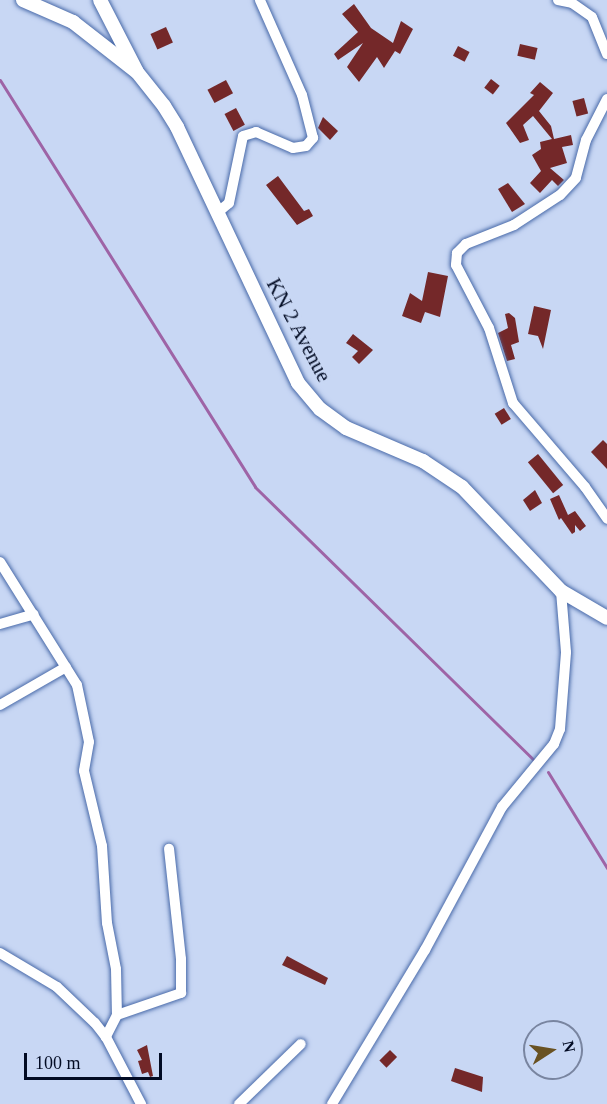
<!DOCTYPE html>
<style>
body{margin:0}
#map{position:relative;width:607px;height:1104px;overflow:hidden;background:#c8d7f4;font-family:"Times New Roman",serif}
div>[style]{position:absolute}
[style*='--x']{left:calc(var(--x)*1px);top:calc(var(--y)*1px);width:calc(var(--w)*1px);rotate:calc(var(--a)*1deg)}
.stream>*{height:3px;margin:-1.5px;padding:0 1.5px;transform-origin:1.5px;border-radius:1.5px;background:#9e64a6}
.building>*{inset:0;background:#742829;transform-origin:0 0}
.roads{filter:drop-shadow(0 0 2px #496aa9) drop-shadow(0 0 2px #496aa9)}
.minor>*{height:10px;margin:-5px;padding:0 5px;transform-origin:5px;border-radius:5px;background:#fff}
.major>*{height:14px;margin:-7px;padding:0 7px;transform-origin:7px;border-radius:7px;background:#fff}
span{translate:-50% -50%;white-space:nowrap;text-align:center;line-height:1.15;-webkit-text-stroke:6px #c8d7f4;paint-order:stroke}
.street-label{font-size:21px;color:#020b23}
.north{position:absolute;left:523px;top:1020px;width:60px;height:60px;box-sizing:border-box;background:#c8d7f4;border:2px solid #7985a0;border-radius:50%;rotate:78deg;font-size:16px;font-weight:700;line-height:24px;text-align:center;color:#020b23}
.north::after{content:'';display:block;margin:auto;width:21px;height:27px;background:#695222;clip-path:polygon(50% 0,100% 100%,50% 72%,0 100%)}
.scale{position:absolute;left:24px;top:1053px;width:138px;height:27px;box-sizing:border-box;border:3px solid #020b23;border-top:0;padding-left:8px;font-size:18px;line-height:21px;white-space:nowrap;color:#020b23;-webkit-text-stroke:4px #c8d7f4;paint-order:stroke}
</style>
<div id="map">
<div class="stream">
<i style="--x:0;--y:80;--w:480;--a:57.9"></i>
<i style="--x:255;--y:487;--w:392;--a:44.4"></i>
<i style="--x:548;--y:772;--w:113;--a:58.4"></i>
</div>
<div class="building">
<i style="clip-path:polygon(354px 4px,371px 28px,393px 43px,401px 21px,413px 29px,400px 54px,395px 51px,384px 68px,377px 57px,359px 82px,347px 67px,363px 43px,338px 60px,334px 54px,358px 32px,342px 14px)"></i>
<i style="left:166px;top:27px;width:17px;height:17px;rotate:66deg"></i>
<i style="left:520px;top:44px;width:18px;height:12px;rotate:13deg"></i>
<i style="left:458px;top:46px;width:13px;height:11px;rotate:27deg"></i>
<i style="left:491px;top:79px;width:11px;height:11px;rotate:38deg"></i>
<i style="left:226px;top:80px;width:15px;height:21px;rotate:62deg"></i>
<i style="clip-path:polygon(540px 82px,553px 93px,539px 111px,551px 126px,554px 139px,571px 135px,573px 145px,562px 147px,567px 163px,550px 168px,564px 180px,558px 186px,552px 180px,540px 193px,530px 183px,541px 171px,532px 155px,541px 149px,540px 142px,552px 139px,533px 116px,523px 125px,529px 140px,520px 143px,506px 123px,534px 95px,530px 93px)"></i>
<i style="left:584px;top:98px;width:16px;height:12px;rotate:75deg"></i>
<i style="left:236px;top:108px;width:19px;height:13px;rotate:62deg"></i>
<i style="clip-path:polygon(323px 117px,338px 131px,330px 140px,318px 128px)"></i>
<i style="clip-path:polygon(278px 176px,304px 211px,309px 209px,313px 216px,297px 225px,266px 185px)"></i>
<i style="clip-path:polygon(508px 183px,525px 204px,512px 212px,498px 189px)"></i>
<i style="clip-path:polygon(428px 272px,448px 276px,440px 317px,425px 312px,421px 323px,402px 316px,410px 293px,422px 301px)"></i>
<i style="clip-path:polygon(534px 306px,551px 310px,543px 349px,538px 336px,528px 334px)"></i>
<i style="clip-path:polygon(509px 313px,515px 318px,519px 342px,511px 345px,515px 359px,507px 361px,498px 333px,508px 328px,505px 314px)"></i>
<i style="clip-path:polygon(353px 334px,373px 350px,359px 364px,352px 357px,358px 351px,346px 343px)"></i>
<i style="left:504px;top:408px;width:13px;height:11px;rotate:58deg"></i>
<i style="clip-path:polygon(603px 440px,607px 444px,607px 469px,591px 452px)"></i>
<i style="left:538px;top:454px;width:40px;height:13px;rotate:51deg"></i>
<i style="clip-path:polygon(535px 490px,542px 503px,530px 511px,523px 500px)"></i>
<i style="clip-path:polygon(559px 495px,568px 515px,575px 511px,586px 526px,580px 531px,575px 525px,575px 532px,572px 534px,561px 518px,559px 520px,550px 499px)"></i>
<i style="clip-path:polygon(287px 956px,328px 978px,325px 985px,282px 965px)"></i>
<i style="clip-path:polygon(147px 1045px,153px 1076px,150px 1077px,148px 1072px,142px 1074px,138px 1061px,142px 1060px,137px 1050px)"></i>
<i style="left:390px;top:1050px;width:10px;height:15px;rotate:45deg"></i>
<i style="clip-path:polygon(455px 1068px,483px 1077px,482px 1092px,451px 1081px)"></i>
</div>
<div class="roads">
<div class="minor">
<i style="--x:558;--y:0;--w:14;--a:12"></i>
<i style="--x:572;--y:3;--w:24;--a:35"></i>
<i style="--x:592;--y:17;--w:40;--a:68"></i>
<i style="--x:607;--y:99;--w:46;--a:117.1"></i>
<i style="--x:586;--y:140;--w:39;--a:105"></i>
<i style="--x:576;--y:178;--w:23;--a:133"></i>
<i style="--x:560;--y:195;--w:55;--a:146.9"></i>
<i style="--x:514;--y:225;--w:52;--a:158.4"></i>
<i style="--x:466;--y:244;--w:13;--a:135"></i>
<i style="--x:457;--y:253;--w:12;--a:95"></i>
<i style="--x:456;--y:265;--w:71;--a:62.4"></i>
<i style="--x:489;--y:328;--w:79;--a:72.3"></i>
<i style="--x:513;--y:403;--w:111;--a:49.4"></i>
<i style="--x:585;--y:487;--w:39;--a:55"></i>
<i style="--x:218;--y:212;--w:14;--a:-39"></i>
<i style="--x:229;--y:203;--w:68;--a:-78.2"></i>
<i style="--x:243;--y:136;--w:14;--a:-17"></i>
<i style="--x:256;--y:132;--w:40;--a:23.4"></i>
<i style="--x:293;--y:148;--w:13;--a:-9"></i>
<i style="--x:306;--y:146;--w:11;--a:-49"></i>
<i style="--x:313;--y:138;--w:44;--a:-104.3"></i>
<i style="--x:302;--y:95;--w:104;--a:-113.9"></i>
<i style="--x:0;--y:562;--w:145;--a:58"></i>
<i style="--x:77;--y:685;--w:58;--a:78.1"></i>
<i style="--x:89;--y:742;--w:29;--a:100"></i>
<i style="--x:84;--y:771;--w:77;--a:76.5"></i>
<i style="--x:102;--y:846;--w:77;--a:86.3"></i>
<i style="--x:107;--y:923;--w:47;--a:78.9"></i>
<i style="--x:116;--y:969;--w:46;--a:88.8"></i>
<i style="--x:117;--y:1015;--w:25;--a:117"></i>
<i style="--x:0;--y:624;--w:35;--a:-16"></i>
<i style="--x:0;--y:705;--w:76;--a:-29.9"></i>
<i style="--x:0;--y:953;--w:66;--a:30.8"></i>
<i style="--x:57;--y:987;--w:52;--a:43.5"></i>
<i style="--x:95;--y:1023;--w:18;--a:52"></i>
<i style="--x:106;--y:1037;--w:76;--a:62.4"></i>
<i style="--x:117;--y:1015;--w:68;--a:-19"></i>
<i style="--x:181;--y:993;--w:34;--a:-90"></i>
<i style="--x:181;--y:959;--w:111;--a:-96.2"></i>
<i style="--x:239;--y:1104;--w:86;--a:-44.1"></i>
<i style="--x:332;--y:1104;--w:180;--a:-58.9"></i>
<i style="--x:425;--y:950;--w:162;--a:-61.7"></i>
<i style="--x:502;--y:807;--w:82;--a:-50.5"></i>
<i style="--x:554;--y:744;--w:16;--a:-68"></i>
<i style="--x:560;--y:729;--w:77;--a:-85.5"></i>
<i style="--x:566;--y:652;--w:61;--a:-94.7"></i>
</div>
<div class="major">
<i style="--x:23;--y:0;--w:55;--a:23.7"></i>
<i style="--x:73;--y:22;--w:81;--a:38"></i>
<i style="--x:137;--y:72;--w:43;--a:51.5"></i>
<i style="--x:164;--y:106;--w:25;--a:58"></i>
<i style="--x:177;--y:127;--w:283;--a:64.7"></i>
<i style="--x:298;--y:383;--w:34;--a:50"></i>
<i style="--x:320;--y:409;--w:32;--a:36"></i>
<i style="--x:346;--y:428;--w:84;--a:23.2"></i>
<i style="--x:423;--y:461;--w:47;--a:33.7"></i>
<i style="--x:462;--y:487;--w:144;--a:46.4"></i>
<i style="--x:561;--y:591;--w:53;--a:30.4"></i>
<i style="--x:100;--y:0;--w:79;--a:62.8"></i>
</div>
</div>
<div class="street-label">
<span style="left:299px;top:330px;rotate:62deg">KN 2 Avenue</span>
</div>
<div class="north">N</div>
<div class="scale">100 m</div>
</div>
